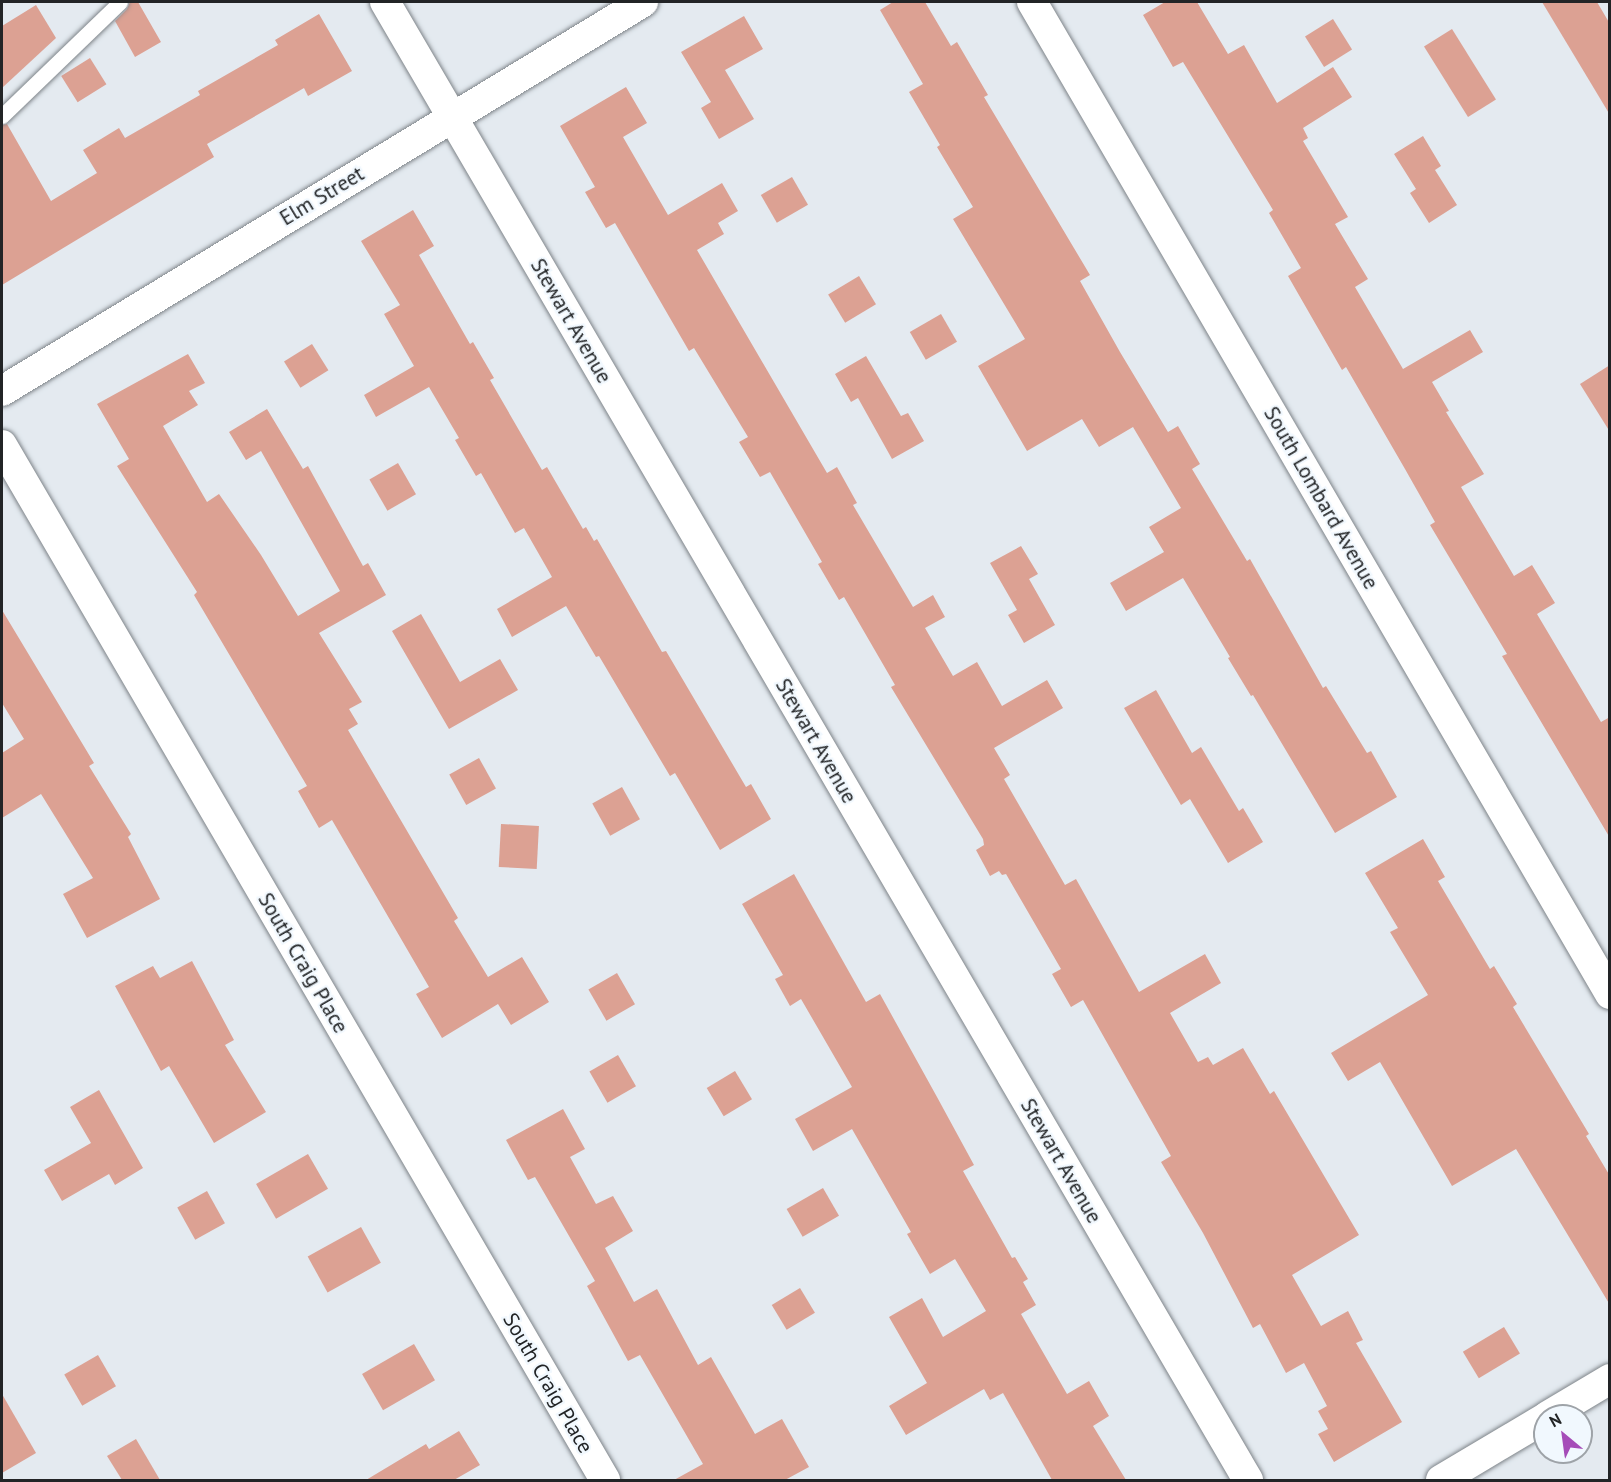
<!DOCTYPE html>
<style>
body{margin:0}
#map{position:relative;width:1611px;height:1482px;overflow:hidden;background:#e4eaf0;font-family:"PT Sans",sans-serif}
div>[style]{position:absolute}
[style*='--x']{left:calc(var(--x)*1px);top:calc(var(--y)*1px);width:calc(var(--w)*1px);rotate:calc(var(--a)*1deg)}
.building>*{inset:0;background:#dca193;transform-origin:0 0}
.roads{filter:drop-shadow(0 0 2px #7e8489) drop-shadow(0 0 2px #7e8489)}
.lane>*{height:15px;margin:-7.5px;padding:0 7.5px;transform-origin:7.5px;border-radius:7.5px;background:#fff}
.street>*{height:30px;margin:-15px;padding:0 15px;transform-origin:15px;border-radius:15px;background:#fff}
span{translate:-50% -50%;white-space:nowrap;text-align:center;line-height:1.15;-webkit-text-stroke:4.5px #f1f8fe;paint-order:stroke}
.street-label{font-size:21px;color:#222426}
.frame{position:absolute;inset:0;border:3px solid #222426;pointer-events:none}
.north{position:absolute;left:1533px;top:1404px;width:60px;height:60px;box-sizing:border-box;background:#f1f8fe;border:2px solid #9ea3a8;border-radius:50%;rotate:331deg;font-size:16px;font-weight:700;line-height:24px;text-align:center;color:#222426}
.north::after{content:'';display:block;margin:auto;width:21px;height:27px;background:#a54cb8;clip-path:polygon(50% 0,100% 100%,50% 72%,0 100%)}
</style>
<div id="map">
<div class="building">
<i style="clip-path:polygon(130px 2px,138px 2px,161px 42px,135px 57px,115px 21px,127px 9px)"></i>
<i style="clip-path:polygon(893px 2px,925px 2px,951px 46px,957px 42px,988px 95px,984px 97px,1090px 275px,1080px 281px,1120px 352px,1168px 432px,1178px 426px,1200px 464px,1192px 469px,1247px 561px,1250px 559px,1323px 688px,1326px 686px,1367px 753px,1371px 751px,1397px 797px,1335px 833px,1253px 695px,1251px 696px,1228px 658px,1230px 657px,1183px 578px,1126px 611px,1110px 583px,1164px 552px,1149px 527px,1181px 508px,1133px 427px,1099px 447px,1082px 419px,1027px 451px,978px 366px,1025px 339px,953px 219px,973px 207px,937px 147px,940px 145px,909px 92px,923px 84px,880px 10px)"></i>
<i style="clip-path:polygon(1165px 2px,1197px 2px,1228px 54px,1244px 45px,1277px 103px,1333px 67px,1352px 97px,1303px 128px,1308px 138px,1303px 141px,1348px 217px,1335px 224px,1368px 279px,1355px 287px,1403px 369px,1470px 330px,1483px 352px,1432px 382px,1449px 411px,1446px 412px,1484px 474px,1461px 487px,1514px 576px,1532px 565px,1555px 603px,1537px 614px,1601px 722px,1610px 717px,1610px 838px,1502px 656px,1507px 654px,1430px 525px,1435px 522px,1405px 469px,1346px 367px,1342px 370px,1288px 276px,1301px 268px,1269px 213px,1273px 210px,1183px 62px,1173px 67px,1143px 15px)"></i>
<i style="clip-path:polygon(1542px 2px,1597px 2px,1610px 24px,1610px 115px)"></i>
<i style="clip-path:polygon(36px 5px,56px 38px,2px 88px,2px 26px)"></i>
<i style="clip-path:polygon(319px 14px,352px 71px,308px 96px,304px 88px,207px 144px,214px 157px,2px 285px,2px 125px,7px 124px,51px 201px,97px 173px,83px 150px,119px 128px,125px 138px,200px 95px,198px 91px,278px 45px,275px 40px)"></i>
<i style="clip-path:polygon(744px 16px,763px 49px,725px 70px,754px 119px,719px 139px,701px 108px,711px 102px,681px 52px)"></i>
<i style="left:1333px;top:19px;width:36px;height:33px;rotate:58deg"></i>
<i style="left:1452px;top:29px;width:83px;height:33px;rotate:58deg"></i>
<i style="left:90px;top:58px;width:31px;height:34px;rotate:58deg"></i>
<i style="clip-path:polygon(626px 87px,647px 123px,623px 137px,668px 215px,722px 183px,738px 211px,718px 223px,724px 234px,697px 250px,827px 473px,837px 467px,857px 503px,853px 505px,913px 607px,933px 595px,945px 617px,925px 628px,953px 676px,977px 662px,1002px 706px,1047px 680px,1063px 708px,994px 748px,1010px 775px,1004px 779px,1065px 885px,1076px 879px,1139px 992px,1205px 954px,1221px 983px,1170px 1013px,1198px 1062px,1208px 1057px,1213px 1065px,1243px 1048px,1270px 1094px,1274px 1091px,1359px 1235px,1292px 1275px,1321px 1326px,1348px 1311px,1363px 1340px,1356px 1343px,1402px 1422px,1334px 1462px,1318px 1434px,1328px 1429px,1318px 1411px,1327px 1406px,1304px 1363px,1286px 1373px,1260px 1324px,1253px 1328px,1203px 1233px,1161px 1162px,1171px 1156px,1083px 1000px,1071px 1007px,1052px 974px,1061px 969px,1006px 874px,1002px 875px,999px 871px,990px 876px,976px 850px,984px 845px,983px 839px,891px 687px,895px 685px,844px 597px,839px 600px,818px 564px,822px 562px,770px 472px,760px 477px,739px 442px,748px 437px,694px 348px,689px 351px,615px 223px,606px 228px,585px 192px,595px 187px,560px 126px)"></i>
<i style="clip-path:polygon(1423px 136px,1441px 166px,1435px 170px,1457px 205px,1429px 223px,1410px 193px,1416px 189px,1394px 154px)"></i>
<i style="left:792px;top:177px;width:32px;height:36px;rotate:60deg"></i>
<i style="clip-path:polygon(413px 210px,434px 246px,419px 255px,470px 344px,473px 342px,494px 378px,490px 380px,542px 470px,547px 467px,583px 529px,586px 527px,594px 541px,597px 539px,662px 652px,666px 651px,746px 787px,751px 784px,771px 819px,720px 850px,675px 773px,670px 776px,599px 656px,596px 657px,566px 606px,512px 637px,497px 609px,552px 577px,524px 528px,515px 533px,481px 473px,476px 476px,455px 440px,459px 438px,429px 387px,376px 417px,364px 395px,414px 366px,384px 314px,400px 305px,361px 241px)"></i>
<i style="left:859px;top:276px;width:33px;height:36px;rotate:59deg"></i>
<i style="left:941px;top:314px;width:32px;height:36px;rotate:60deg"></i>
<i style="left:312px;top:344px;width:31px;height:33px;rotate:58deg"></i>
<i style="clip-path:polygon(188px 354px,205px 383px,189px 391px,198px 405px,163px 426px,207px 502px,219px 494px,261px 555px,298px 616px,340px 591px,261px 451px,246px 460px,229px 432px,267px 409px,303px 469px,308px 466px,363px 566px,368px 563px,386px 595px,319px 633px,362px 702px,349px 709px,358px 724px,348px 730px,458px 918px,454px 921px,488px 977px,522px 957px,549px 1002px,511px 1025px,498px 1004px,442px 1038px,416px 994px,429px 987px,332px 820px,319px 828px,298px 791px,307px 786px,194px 595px,197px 592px,117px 466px,129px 459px,97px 404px)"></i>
<i style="clip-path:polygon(866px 356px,901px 416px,908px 413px,924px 441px,892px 459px,858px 398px,851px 402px,835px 374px)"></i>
<i style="clip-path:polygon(1610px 365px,1610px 432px,1580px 384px)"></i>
<i style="left:398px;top:463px;width:36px;height:33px;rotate:60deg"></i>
<i style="clip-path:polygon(1021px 546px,1038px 574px,1029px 579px,1055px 625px,1024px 643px,1008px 615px,1017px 610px,990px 563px)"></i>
<i style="clip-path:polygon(2px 610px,94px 763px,89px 766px,131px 834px,128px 837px,160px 899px,87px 938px,63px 894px,93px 878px,41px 794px,2px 818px,2px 753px,24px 739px,2px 703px)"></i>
<i style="clip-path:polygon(421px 614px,460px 682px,500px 659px,518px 690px,449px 729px,392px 631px)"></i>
<i style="clip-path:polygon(1156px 690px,1192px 753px,1201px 747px,1239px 811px,1243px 808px,1263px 842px,1228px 863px,1190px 799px,1181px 805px,1124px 708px)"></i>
<i style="left:479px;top:758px;width:35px;height:34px;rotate:61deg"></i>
<i style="left:622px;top:787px;width:37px;height:34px;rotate:61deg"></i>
<i style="left:501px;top:824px;width:38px;height:43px;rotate:3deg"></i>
<i style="clip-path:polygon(1423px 839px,1445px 877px,1438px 881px,1490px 969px,1494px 966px,1517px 1004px,1513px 1007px,1589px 1134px,1586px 1136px,1610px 1176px,1610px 1305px,1516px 1149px,1452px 1186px,1380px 1062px,1348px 1081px,1331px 1053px,1428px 995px,1390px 932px,1398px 928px,1365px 873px)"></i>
<i style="clip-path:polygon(794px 874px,866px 1002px,880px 994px,937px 1097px,974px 1165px,963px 1171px,1012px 1258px,1015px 1257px,1028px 1279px,1023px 1282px,1036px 1305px,1021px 1314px,1067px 1394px,1089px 1381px,1109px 1416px,1093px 1426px,1126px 1480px,1052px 1480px,1003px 1393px,990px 1400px,984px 1389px,906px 1435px,889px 1406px,927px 1383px,889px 1317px,922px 1298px,943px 1337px,986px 1311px,955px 1259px,930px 1274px,907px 1234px,911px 1232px,852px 1129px,813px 1151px,795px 1119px,852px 1087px,801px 999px,790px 1006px,775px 979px,783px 975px,742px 904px)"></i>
<i style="clip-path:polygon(192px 961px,234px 1040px,225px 1045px,266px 1112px,214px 1143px,169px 1066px,161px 1071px,115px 986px,153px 966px,160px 978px)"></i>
<i style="left:617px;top:973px;width:36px;height:33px;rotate:60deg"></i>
<i style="left:618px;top:1055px;width:36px;height:33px;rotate:60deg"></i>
<i style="left:735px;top:1071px;width:33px;height:33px;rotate:59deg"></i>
<i style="clip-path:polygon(99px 1090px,143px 1168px,115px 1185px,109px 1174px,62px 1201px,44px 1170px,91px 1143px,70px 1107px)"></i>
<i style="clip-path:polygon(563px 1109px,585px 1149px,570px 1157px,596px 1204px,613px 1196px,633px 1231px,605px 1248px,634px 1302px,657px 1289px,698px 1365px,711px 1357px,755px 1434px,782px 1419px,809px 1467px,785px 1480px,674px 1480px,703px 1464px,640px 1355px,628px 1361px,587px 1286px,595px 1281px,535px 1177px,528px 1180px,506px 1140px)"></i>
<i style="left:308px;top:1154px;width:40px;height:60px;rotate:60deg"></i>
<i style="left:823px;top:1188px;width:32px;height:42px;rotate:60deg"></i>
<i style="left:207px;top:1191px;width:37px;height:34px;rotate:61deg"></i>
<i style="left:361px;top:1227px;width:41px;height:61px;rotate:61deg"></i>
<i style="left:800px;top:1288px;width:29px;height:33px;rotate:59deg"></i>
<i style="left:1504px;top:1327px;width:31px;height:48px;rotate:59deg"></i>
<i style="left:414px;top:1344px;width:42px;height:60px;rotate:60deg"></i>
<i style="left:98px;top:1355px;width:36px;height:39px;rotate:60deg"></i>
<i style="clip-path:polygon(2px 1394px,36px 1453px,2px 1473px)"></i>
<i style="clip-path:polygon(459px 1431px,480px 1465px,454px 1480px,366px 1480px,426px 1444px,429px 1449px)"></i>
<i style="clip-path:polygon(136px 1439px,160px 1480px,122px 1480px,107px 1456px)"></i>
</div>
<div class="roads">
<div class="lane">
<i style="--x:2;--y:116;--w:164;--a:-44"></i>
</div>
<div class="street">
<i style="--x:385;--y:2;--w:1712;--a:59.72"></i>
<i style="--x:1032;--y:2;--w:1148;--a:59.77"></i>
<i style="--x:2;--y:391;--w:750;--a:-31.25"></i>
<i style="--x:2;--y:445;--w:1198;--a:59.77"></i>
<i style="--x:1548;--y:1416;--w:72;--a:-30.8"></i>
<i style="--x:1441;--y:1480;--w:121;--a:-30.8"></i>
</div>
</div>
<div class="street-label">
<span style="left:322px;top:196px;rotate:-31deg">Elm Street</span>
<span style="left:571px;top:321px;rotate:60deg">Stewart Avenue</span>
<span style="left:1321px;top:498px;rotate:60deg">South Lombard Avenue</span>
<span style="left:816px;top:741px;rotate:60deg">Stewart Avenue</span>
<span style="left:303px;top:963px;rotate:60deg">South Craig Place</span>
<span style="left:1061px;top:1161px;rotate:60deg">Stewart Avenue</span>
<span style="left:548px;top:1383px;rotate:60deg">South Craig Place</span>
</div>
<div class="frame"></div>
<div class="north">N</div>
</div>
